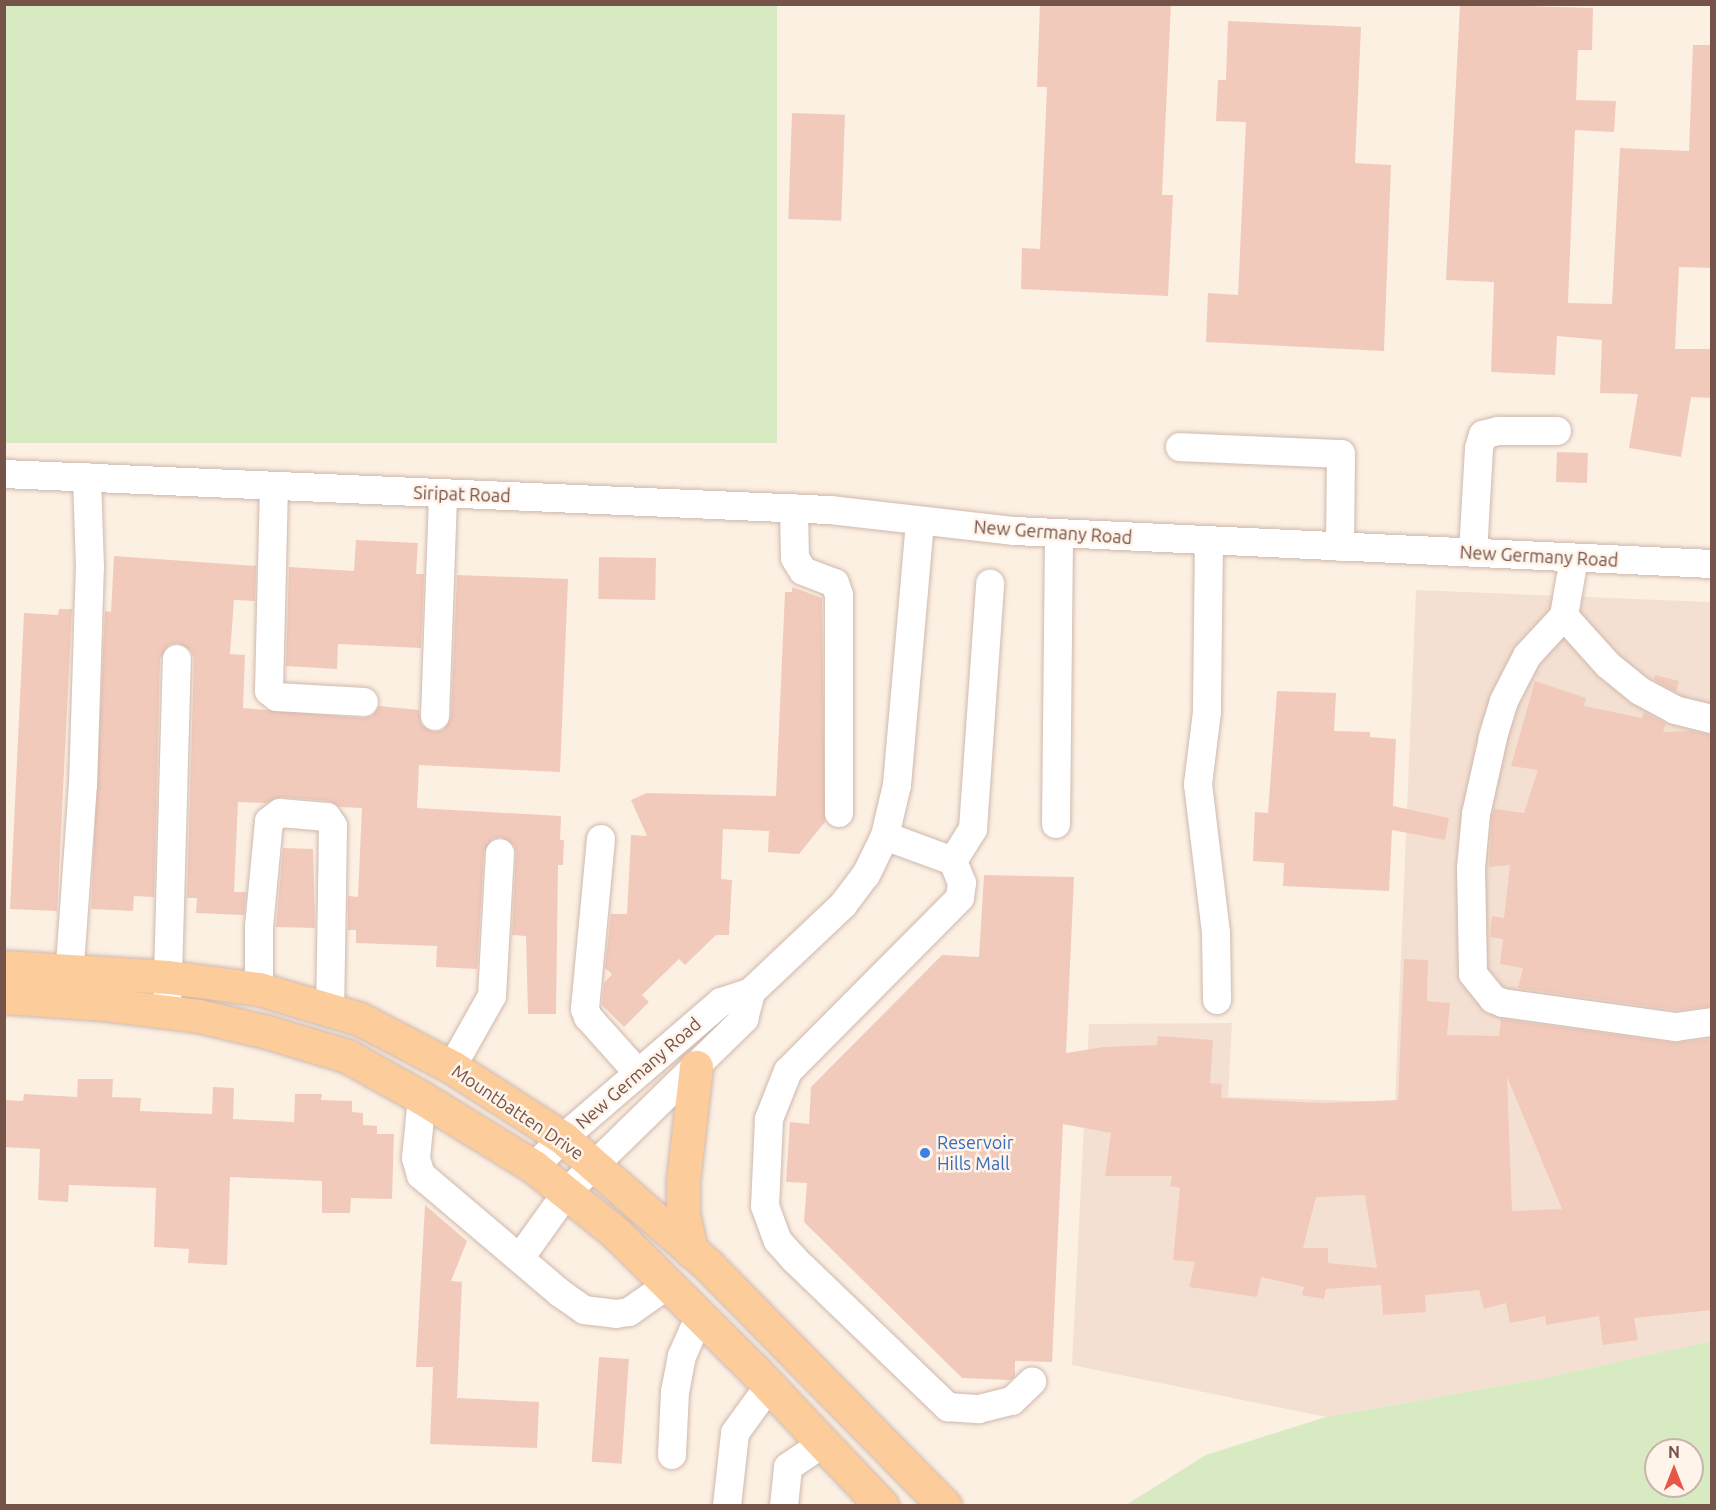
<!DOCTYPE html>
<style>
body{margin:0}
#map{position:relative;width:1716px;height:1510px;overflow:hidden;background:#fcf0e3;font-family:Ubuntu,sans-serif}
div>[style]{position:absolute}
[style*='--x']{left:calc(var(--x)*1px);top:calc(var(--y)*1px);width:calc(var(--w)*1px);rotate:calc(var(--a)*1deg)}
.residential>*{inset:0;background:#f4e0d2}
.green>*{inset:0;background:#d7eac2;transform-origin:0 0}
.building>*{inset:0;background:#f2cabb;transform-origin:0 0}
.roads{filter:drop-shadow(0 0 2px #d0b8ad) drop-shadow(0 0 2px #d0b8ad)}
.minor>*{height:28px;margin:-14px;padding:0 14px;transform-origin:14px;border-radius:14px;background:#fff}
.major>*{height:33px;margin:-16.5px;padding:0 16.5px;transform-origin:16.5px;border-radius:16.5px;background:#fccc9b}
.dots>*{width:16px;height:16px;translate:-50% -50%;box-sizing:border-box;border:3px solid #fff4ea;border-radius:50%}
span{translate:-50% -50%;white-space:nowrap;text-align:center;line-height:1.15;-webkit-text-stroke:5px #fff4ea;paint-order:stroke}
.street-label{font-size:18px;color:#755349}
.shop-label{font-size:18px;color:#366cbe}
.left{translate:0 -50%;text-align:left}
.frame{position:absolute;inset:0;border:6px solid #755349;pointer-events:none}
.north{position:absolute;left:1644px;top:1438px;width:60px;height:60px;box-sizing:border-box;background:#fff4ea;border:2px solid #c8b4aa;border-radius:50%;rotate:0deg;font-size:16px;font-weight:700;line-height:24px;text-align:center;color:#755349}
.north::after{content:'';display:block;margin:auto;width:21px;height:27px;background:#e85647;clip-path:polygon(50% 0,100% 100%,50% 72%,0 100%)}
</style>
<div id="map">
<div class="residential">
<i style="clip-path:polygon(1416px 590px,1711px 602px,1711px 1341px,1550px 1377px,1326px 1417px,1072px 1365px,1089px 1024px,1232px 1023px,1228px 1097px,1395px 1102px)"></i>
</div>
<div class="green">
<i style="left:5px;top:4px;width:772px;height:439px"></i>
<i style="clip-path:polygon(evenodd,1711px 1341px,1711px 1505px,1126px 1505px,1206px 1455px,1326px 1417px,1550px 1377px,1711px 1341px,1656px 1450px,1692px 1450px,1692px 1486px,1656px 1486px,1656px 1450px)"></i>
</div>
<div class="building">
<i style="clip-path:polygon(1040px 4px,1171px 4px,1162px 195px,1173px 195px,1168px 296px,1021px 289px,1022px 248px,1040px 249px,1047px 87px,1037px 87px)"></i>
<i style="clip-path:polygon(1460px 4px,1593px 8px,1592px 50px,1578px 50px,1576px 100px,1616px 101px,1614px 132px,1575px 130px,1568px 303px,1612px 304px,1620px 148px,1689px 151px,1693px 45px,1712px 45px,1712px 268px,1679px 267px,1675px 349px,1712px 349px,1712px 398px,1691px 397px,1681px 457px,1629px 448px,1638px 394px,1600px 393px,1602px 340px,1557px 336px,1555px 375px,1491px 372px,1494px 282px,1446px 280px)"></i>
<i style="clip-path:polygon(1228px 21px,1361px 27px,1355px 163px,1391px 165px,1384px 351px,1206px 342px,1208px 293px,1238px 295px,1246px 122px,1216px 121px,1218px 80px,1226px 80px)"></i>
<i style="left:792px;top:113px;width:53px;height:106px;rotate:2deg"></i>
<i style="left:1557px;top:452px;width:31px;height:30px;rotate:2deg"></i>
<i style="clip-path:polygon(356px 540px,418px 543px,416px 574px,424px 574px,421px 648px,338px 644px,337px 669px,286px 666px,289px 567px,354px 571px)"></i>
<i style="clip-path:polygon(114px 556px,256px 566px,255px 601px,234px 600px,230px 654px,245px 655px,243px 708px,363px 718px,372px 716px,379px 706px,419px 710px,421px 724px,434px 732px,443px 730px,451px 717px,457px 575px,568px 579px,560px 772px,419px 765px,417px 808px,561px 816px,560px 840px,564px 840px,563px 865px,558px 865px,556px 1014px,528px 1014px,526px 936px,512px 935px,516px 853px,514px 845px,501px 837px,492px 839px,484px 852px,477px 969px,436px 967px,437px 946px,356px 943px,356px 930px,348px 930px,348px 896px,358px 897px,362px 808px,340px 807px,329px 801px,281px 797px,266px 803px,238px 802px,234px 892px,246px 892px,244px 915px,196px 913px,197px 898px,187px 898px,194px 659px,191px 651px,178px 643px,169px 645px,160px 659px,154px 897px,134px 896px,133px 911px,91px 909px,105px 611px,111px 612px)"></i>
<i style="left:599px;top:557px;width:57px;height:42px;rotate:1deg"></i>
<i style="clip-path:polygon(792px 587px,822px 598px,825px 822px,799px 854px,768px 852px,769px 831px,723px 829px,721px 879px,732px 880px,729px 935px,716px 935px,685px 965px,679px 959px,642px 995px,649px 1002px,624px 1027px,602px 1005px,604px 983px,612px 974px,605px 968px,611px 914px,627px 914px,631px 835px,647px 836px,631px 800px,647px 793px,776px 796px,785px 592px,792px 592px)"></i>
<i style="clip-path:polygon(59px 609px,72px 609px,57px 911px,10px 909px,24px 613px,58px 615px)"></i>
<i style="clip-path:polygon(1655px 675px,1679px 681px,1676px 692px,1654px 680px)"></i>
<i style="clip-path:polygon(1535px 681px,1586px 698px,1584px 706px,1642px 718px,1644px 712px,1666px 724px,1663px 732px,1690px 731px,1712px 735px,1712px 1006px,1676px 1010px,1518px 988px,1523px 968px,1500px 964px,1503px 939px,1490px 937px,1492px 916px,1504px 918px,1510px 865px,1489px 867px,1492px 817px,1494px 809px,1524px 813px,1538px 770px,1511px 766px)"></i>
<i style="clip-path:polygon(1277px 691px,1336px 693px,1334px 731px,1370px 732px,1370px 737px,1396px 739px,1393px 806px,1449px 818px,1445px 840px,1392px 830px,1389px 891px,1283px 886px,1284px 863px,1253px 861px,1255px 812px,1268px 813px)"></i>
<i style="clip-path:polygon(283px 848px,313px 849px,315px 928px,276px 927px)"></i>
<i style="clip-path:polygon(evenodd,984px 875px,1074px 877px,1066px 1053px,1104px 1047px,1157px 1045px,1158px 1036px,1213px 1040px,1210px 1083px,1222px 1084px,1221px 1098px,1323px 1103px,1398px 1100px,1404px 959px,1428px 960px,1427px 1001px,1450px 1003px,1447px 1035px,1499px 1036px,1501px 1019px,1674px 1043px,1712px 1039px,1712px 1310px,1634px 1318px,1638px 1340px,1603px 1345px,1599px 1316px,1546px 1325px,1545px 1316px,1510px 1323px,1506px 1303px,1484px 1309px,1479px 1290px,1425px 1295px,1426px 1312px,1383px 1315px,1381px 1285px,1326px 1289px,1324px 1299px,1302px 1295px,1304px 1287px,1261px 1277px,1257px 1297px,1189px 1287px,1195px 1262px,1173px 1260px,1180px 1188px,1170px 1186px,1172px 1176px,1105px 1176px,1111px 1133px,1063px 1124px,1052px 1362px,1015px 1361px,1015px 1376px,1011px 1380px,962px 1378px,804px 1222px,807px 1183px,786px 1182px,790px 1122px,809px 1124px,811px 1087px,942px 955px,979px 957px,984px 875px,1507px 1077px,1562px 1209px,1512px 1211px,1507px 1077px,984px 875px,1365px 1195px,1377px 1268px,1328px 1263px,1328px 1248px,1303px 1248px,1316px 1197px,1365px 1195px)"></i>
<i style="clip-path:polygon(78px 1079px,113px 1079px,112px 1097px,141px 1098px,140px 1111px,212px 1114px,213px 1087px,234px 1088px,233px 1119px,294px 1122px,295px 1094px,322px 1094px,321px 1100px,352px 1101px,352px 1112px,363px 1113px,363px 1125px,377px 1126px,377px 1134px,394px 1134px,392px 1199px,351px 1198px,350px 1213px,322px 1213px,322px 1181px,230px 1177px,227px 1265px,188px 1263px,189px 1249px,154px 1247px,156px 1188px,69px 1185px,68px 1202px,38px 1200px,40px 1149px,4px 1147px,4px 1100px,23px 1101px,24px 1094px,77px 1097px)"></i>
<i style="clip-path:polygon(425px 1205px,467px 1241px,451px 1281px,462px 1282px,457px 1398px,539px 1402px,537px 1448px,430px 1444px,433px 1367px,416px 1367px)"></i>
<i style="left:599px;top:1357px;width:30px;height:105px;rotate:4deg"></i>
</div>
<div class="roads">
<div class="minor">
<i style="--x:1180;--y:447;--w:161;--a:2.5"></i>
<i style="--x:1341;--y:454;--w:93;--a:90.6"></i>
<i style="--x:4;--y:474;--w:827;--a:2.5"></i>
<i style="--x:830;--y:510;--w:186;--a:6.5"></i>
<i style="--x:1015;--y:531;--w:698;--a:2.71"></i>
<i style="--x:274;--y:486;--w:205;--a:91.4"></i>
<i style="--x:269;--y:691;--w:10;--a:37"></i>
<i style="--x:277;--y:697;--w:87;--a:3.3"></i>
<i style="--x:794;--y:508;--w:50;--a:88.9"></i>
<i style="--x:795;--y:558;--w:15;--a:58"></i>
<i style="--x:803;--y:571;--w:34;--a:21"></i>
<i style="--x:835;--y:583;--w:13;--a:72"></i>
<i style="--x:839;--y:595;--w:218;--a:90"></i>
<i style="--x:1209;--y:541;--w:171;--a:90.7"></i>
<i style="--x:1207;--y:712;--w:73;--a:97.1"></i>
<i style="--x:1198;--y:784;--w:150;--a:83.1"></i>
<i style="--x:1216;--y:933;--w:67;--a:89.1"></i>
<i style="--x:1473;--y:553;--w:105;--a:-86.7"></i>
<i style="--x:1479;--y:448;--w:14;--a:-73"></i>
<i style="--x:1483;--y:435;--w:16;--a:-15"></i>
<i style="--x:1498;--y:431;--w:59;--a:0"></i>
<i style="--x:1574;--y:558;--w:59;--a:99.8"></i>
<i style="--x:1564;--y:616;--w:54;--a:132.8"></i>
<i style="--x:1527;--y:656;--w:51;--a:117.1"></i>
<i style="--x:1504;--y:701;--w:39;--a:107"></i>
<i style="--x:1493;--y:738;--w:78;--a:102.6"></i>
<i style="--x:1476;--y:814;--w:54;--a:95.3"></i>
<i style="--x:1471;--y:868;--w:106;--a:88.9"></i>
<i style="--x:1473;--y:974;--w:32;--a:51"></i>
<i style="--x:1493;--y:999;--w:11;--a:22"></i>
<i style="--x:1503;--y:1003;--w:175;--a:7.9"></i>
<i style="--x:1676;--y:1027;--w:36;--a:-8"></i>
<i style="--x:1564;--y:616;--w:66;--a:48.1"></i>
<i style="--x:1608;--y:665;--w:41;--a:39.1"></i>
<i style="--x:1640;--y:691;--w:40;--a:28"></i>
<i style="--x:1675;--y:710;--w:38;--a:14"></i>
<i style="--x:435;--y:716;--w:223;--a:-87.9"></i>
<i style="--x:1056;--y:824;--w:291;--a:-89.4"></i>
<i style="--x:885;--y:836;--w:72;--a:20.2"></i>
<i style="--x:953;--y:861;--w:24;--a:68"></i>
<i style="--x:962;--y:883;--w:15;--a:98"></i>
<i style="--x:960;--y:898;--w:244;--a:134.8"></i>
<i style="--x:788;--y:1071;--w:52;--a:111.6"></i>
<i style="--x:769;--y:1119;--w:87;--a:92.6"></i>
<i style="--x:765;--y:1206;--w:37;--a:70"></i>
<i style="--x:778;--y:1241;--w:24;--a:48"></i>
<i style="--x:794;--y:1259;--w:214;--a:43.9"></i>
<i style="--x:948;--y:1407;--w:31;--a:4"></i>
<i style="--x:979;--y:1409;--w:34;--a:-14"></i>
<i style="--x:1012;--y:1401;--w:28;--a:-44"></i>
<i style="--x:601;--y:839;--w:171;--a:95.4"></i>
<i style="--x:585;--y:1009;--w:9;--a:69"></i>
<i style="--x:588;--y:1017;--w:75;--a:48.2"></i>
<i style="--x:953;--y:861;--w:38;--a:-58"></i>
<i style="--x:973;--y:829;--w:246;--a:-86"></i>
<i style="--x:259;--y:989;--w:62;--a:-90"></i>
<i style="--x:259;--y:927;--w:106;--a:-84.6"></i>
<i style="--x:269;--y:821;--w:14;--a:-36"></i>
<i style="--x:280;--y:813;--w:47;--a:4.9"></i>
<i style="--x:327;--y:817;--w:11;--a:56"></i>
<i style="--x:333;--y:826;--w:184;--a:90.9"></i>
<i style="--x:68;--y:993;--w:208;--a:-85.9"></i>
<i style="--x:83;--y:786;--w:218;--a:-88.2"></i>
<i style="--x:90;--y:568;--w:91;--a:-91.9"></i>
<i style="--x:167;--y:1012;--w:353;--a:-88.4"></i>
<i style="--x:452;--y:1067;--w:81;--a:-60.6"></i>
<i style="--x:492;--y:996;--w:143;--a:-86.8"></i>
<i style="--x:422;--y:1098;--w:60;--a:95.7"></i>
<i style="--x:416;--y:1158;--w:18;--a:74"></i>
<i style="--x:421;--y:1175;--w:182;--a:40.3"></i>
<i style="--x:560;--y:1293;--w:29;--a:35"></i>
<i style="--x:584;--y:1310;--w:32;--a:7"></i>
<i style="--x:616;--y:1314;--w:13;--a:-9"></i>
<i style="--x:629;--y:1312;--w:49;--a:-35"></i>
<i style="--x:534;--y:1167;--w:41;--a:-45"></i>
<i style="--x:563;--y:1138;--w:208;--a:-40.7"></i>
<i style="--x:721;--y:1002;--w:32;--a:-18"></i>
<i style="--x:751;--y:992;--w:127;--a:-43.4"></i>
<i style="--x:843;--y:905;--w:38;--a:-53"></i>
<i style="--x:866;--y:875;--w:43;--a:-64"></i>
<i style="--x:885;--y:836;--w:52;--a:-76.8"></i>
<i style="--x:897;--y:785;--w:264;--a:-85"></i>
<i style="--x:520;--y:1258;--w:81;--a:-54.5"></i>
<i style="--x:567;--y:1192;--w:248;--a:-44.3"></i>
<i style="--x:744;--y:1019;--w:28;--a:-75"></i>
<i style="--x:672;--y:1455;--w:63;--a:-87.3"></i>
<i style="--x:675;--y:1392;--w:37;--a:-79"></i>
<i style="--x:682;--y:1356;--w:45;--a:-66.3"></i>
<i style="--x:727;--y:1506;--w:73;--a:-83.7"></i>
<i style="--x:735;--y:1433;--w:58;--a:-54.1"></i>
<i style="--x:784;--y:1506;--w:39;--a:-84"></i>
<i style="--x:788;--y:1467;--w:40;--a:-34"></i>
</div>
<div class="major">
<i style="--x:4;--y:967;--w:164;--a:3.5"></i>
<i style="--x:168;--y:977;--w:92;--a:7.5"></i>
<i style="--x:259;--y:989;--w:105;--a:16.5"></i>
<i style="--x:360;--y:1019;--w:104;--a:27.6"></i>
<i style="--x:452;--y:1067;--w:132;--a:32.6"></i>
<i style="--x:563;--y:1138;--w:193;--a:41.2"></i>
<i style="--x:708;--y:1265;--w:338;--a:45.5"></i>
<i style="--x:4;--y:997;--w:99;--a:4"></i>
<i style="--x:103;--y:1004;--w:97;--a:7.1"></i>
<i style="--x:199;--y:1016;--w:70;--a:13.2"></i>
<i style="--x:267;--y:1032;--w:84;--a:16.7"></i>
<i style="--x:347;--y:1056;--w:86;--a:29.2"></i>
<i style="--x:422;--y:1098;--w:132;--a:31.6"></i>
<i style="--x:534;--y:1167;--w:105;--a:38.8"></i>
<i style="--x:616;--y:1233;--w:196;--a:44.8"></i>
<i style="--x:755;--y:1371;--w:185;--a:46.7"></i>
<i style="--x:691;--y:1251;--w:39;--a:-102"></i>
<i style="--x:683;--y:1213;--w:32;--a:-90"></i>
<i style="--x:683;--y:1181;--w:115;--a:-83.5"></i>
</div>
</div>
<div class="dots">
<i style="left:925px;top:1153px;background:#3f7fe0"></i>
</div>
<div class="street-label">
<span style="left:462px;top:494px;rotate:2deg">Siripat Road</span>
<span style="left:1053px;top:532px;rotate:4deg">New Germany Road</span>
<span style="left:1539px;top:556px;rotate:3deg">New Germany Road</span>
<span style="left:638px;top:1073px;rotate:-41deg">New Germany Road</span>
<span style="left:518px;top:1112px;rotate:34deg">Mountbatten Drive</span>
</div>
<div class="shop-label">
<span class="left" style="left:937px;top:1153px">Reservoir<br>Hills Mall</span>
</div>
<div class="frame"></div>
<div class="north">N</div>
</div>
